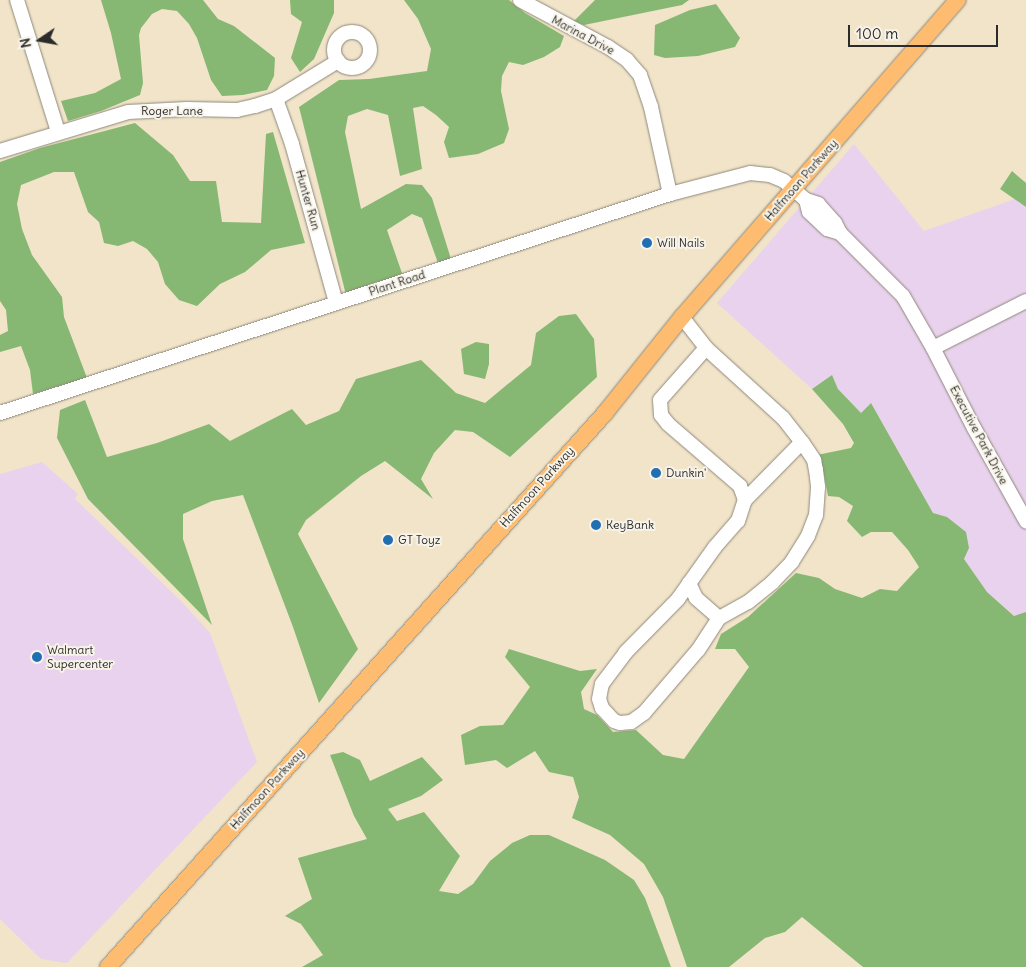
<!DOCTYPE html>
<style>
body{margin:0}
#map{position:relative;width:1026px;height:967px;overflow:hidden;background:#f1e4c9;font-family:Delius,sans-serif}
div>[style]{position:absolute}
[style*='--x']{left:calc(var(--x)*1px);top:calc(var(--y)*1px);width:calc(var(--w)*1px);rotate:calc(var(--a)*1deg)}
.built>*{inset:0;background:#e9d2ee}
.forest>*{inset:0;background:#86b873}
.roads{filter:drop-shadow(0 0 1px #8e887a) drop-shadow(0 0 1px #8e887a)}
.minor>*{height:14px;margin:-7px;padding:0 7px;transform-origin:7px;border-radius:7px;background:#fff}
.minor>.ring{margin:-7px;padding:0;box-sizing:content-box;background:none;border:14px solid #fff;border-radius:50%}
.major>*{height:16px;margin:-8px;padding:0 8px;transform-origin:8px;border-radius:8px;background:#febc70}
.dots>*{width:14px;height:14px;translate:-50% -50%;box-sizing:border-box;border:2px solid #f7f3e8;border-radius:50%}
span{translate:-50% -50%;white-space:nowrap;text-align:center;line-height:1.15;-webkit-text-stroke:4px #f7f3e8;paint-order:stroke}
.street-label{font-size:12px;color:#2b2b2b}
.poi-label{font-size:12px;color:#2b2b2b}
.left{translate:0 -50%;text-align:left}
.north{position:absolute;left:15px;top:15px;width:50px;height:50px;-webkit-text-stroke:4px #f7f3e8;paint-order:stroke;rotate:258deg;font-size:14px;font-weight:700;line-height:20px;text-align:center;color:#2b2b2b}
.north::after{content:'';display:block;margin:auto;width:18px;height:22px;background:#2b2b2b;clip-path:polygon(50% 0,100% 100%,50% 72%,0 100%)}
.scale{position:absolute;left:848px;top:25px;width:150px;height:22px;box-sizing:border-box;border:2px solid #2b2b2b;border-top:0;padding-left:6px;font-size:15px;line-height:18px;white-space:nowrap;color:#2b2b2b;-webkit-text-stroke:4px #f7f3e8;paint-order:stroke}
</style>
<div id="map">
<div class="built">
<i style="clip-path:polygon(854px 144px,924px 231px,1015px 199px,1026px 206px,1026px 612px,1015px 616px,987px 592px,964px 559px,969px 548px,947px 517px,933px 513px,871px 403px,861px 413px,838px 389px,832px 375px,812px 389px,717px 303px)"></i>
<i style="clip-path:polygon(42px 462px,78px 494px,75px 499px,181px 601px,210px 633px,257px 762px,67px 963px,41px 959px,0 919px,0 474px)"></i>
</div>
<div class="forest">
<i style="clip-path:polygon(101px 0,203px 0,218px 19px,234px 26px,275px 58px,274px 76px,267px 90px,243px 95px,222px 96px,211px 80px,197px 38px,189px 24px,177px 11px,162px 9px,152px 14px,141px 28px,139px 35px,143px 83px,140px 95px,101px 111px,68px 121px,61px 101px,95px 93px,121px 79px,111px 33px)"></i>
<i style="clip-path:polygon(290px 0,334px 0,334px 13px,314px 59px,300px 72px,291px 58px,302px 22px,291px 14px)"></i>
<i style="clip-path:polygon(404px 0,509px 0,525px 13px,564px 36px,560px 47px,544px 57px,523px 65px,509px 62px,502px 76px,501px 91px,509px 129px,504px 143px,478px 154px,449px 158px,444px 142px,449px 127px,436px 115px,423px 106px,413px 108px,422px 169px,400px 176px,388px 115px,367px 109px,348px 116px,345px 132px,361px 209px,406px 184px,422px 185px,432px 198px,451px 259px,438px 263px,422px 218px,412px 214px,387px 230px,403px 276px,346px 295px,299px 107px,339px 80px,369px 79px,427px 71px,431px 49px,418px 19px)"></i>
<i style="clip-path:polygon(595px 0,689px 0,682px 5px,584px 25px,574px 21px)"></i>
<i style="clip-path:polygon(716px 4px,740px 38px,735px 47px,698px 56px,665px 58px,654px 55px,655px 25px,690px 10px)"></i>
<i style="clip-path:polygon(135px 123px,173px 155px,190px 181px,216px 181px,222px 222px,261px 223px,266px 134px,273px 132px,305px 243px,271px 250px,245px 272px,220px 284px,197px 306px,179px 300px,165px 284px,158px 262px,147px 249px,133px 241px,118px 246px,104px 243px,99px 222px,88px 212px,74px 172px,54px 172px,21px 185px,17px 204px,22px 229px,32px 255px,62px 297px,64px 317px,87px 378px,33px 394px,30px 370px,21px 346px,0 352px,0 335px,8px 331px,6px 310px,0 301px,0 162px,40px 148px)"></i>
<i style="clip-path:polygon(1012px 171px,1026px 183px,1026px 207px,1000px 189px)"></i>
<i style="clip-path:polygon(576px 314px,594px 339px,597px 377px,510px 457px,473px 432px,455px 430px,434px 453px,421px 479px,433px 499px,385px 461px,361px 476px,306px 520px,298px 534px,358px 649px,319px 703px,293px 627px,243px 495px,212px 501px,183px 514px,183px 539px,212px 625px,88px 499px,57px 438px,60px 410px,85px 400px,107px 457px,157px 443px,209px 424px,230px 441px,292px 409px,306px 425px,339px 411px,356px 379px,421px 360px,456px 393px,485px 403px,531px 365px,536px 333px,559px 316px)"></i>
<i style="clip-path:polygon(476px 342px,489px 344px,489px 364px,485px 379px,464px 374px,461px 349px)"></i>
<i style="clip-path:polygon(832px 375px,838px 389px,861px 413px,871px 403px,933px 513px,947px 517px,966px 532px,969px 548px,964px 559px,987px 592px,1014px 616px,1026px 612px,1026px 967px,863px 967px,802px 917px,785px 932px,765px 938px,729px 967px,687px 967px,663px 897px,644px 864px,610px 835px,572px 818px,579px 797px,573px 777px,549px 772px,535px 751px,507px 768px,496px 760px,465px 765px,461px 735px,480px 726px,503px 725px,530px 687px,505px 657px,509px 649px,580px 671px,597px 669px,581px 692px,584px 709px,597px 715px,613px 732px,636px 730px,663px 755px,684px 759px,749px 667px,735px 649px,715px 649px,721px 634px,748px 617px,796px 573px,819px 578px,835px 589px,862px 598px,880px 589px,897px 591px,919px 567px,908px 550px,892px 532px,871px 532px,862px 537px,847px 521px,853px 506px,839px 497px,828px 496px,824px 475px,817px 455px,851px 448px,854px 443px,843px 424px,812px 389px)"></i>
<i style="clip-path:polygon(343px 752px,360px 760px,370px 781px,422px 757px,443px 780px,421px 796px,388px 809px,397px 821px,424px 812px,460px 856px,439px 891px,458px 894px,473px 884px,490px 861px,512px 843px,530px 835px,549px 835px,605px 860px,634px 880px,645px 898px,671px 967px,302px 967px,323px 955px,301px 924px,285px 916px,312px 899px,298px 858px,367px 839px,354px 816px,330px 755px)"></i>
</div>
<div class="roads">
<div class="minor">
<i style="--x:17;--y:0;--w:138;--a:72.7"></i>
<i style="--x:520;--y:0;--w:100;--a:28.1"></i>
<i style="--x:608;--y:47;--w:23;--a:34"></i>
<i style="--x:627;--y:60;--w:20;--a:49"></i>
<i style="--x:640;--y:75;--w:34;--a:71"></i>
<i style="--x:651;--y:107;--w:89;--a:77.7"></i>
<i class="ring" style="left:334px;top:32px;width:22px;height:22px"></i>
<i style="--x:276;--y:99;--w:48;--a:70.4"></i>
<i style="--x:292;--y:144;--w:165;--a:74.5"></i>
<i style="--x:0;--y:151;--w:134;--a:-16.9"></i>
<i style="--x:128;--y:112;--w:59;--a:-2.9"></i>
<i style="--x:187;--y:109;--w:50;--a:1.1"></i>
<i style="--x:237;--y:110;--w:18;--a:-13"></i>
<i style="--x:255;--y:106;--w:22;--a:-18"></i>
<i style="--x:276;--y:99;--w:73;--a:-31.5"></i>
<i style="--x:806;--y:200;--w:12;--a:76"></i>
<i style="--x:809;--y:212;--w:25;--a:43"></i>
<i style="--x:827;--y:229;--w:14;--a:17"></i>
<i style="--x:1026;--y:301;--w:104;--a:153.2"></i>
<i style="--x:933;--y:348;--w:90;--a:62.9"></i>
<i style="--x:974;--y:428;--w:107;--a:60.8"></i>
<i style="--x:682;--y:317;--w:39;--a:52"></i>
<i style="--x:706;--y:348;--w:104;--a:42.3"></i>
<i style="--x:783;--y:418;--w:31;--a:52"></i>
<i style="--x:802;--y:442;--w:22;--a:56"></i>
<i style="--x:814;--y:460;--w:10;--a:79"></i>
<i style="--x:816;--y:470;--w:17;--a:83"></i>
<i style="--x:818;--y:487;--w:28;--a:94"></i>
<i style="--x:816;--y:515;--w:22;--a:111"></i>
<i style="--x:808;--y:536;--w:31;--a:122"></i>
<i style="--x:792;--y:562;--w:28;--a:134"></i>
<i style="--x:773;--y:582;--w:32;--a:141"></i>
<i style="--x:748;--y:602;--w:33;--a:151"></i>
<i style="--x:719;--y:618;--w:38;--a:123"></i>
<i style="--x:698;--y:650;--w:83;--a:130.6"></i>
<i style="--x:644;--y:713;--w:16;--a:145"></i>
<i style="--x:631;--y:722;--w:11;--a:175"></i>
<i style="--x:620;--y:723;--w:6;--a:-162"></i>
<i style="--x:614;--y:721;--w:18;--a:-133"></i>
<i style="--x:602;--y:708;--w:9;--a:-108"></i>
<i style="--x:599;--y:699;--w:15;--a:-79"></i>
<i style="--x:602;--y:684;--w:39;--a:-53"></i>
<i style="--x:625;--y:653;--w:76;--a:-45.5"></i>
<i style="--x:678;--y:599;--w:64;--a:-54.6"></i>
<i style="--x:715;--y:547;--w:35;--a:-49"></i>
<i style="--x:738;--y:521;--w:22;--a:-72"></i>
<i style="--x:745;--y:500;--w:81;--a:-45.5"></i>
<i style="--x:706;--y:348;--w:69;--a:131.5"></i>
<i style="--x:660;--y:400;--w:15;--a:86"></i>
<i style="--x:661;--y:415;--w:11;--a:52"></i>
<i style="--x:668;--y:424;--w:95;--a:40.7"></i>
<i style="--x:740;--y:486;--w:15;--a:70"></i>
<i style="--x:0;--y:413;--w:705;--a:-18.1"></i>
<i style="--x:670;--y:194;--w:83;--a:-14.7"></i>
<i style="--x:750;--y:173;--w:20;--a:6"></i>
<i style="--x:770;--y:175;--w:15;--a:23"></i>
<i style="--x:784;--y:181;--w:29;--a:41"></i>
<i style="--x:806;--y:200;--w:13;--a:18"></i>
<i style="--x:818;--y:204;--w:25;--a:48"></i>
<i style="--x:835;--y:223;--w:11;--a:63"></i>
<i style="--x:840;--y:233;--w:89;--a:45"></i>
<i style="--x:903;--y:296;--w:60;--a:60"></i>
<i style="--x:689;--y:583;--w:17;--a:65"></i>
<i style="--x:696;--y:598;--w:30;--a:41"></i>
</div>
<div class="major">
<i style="--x:108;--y:967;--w:744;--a:-48.1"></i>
<i style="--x:605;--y:413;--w:123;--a:-51.3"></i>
<i style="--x:682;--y:317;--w:420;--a:-49"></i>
</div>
</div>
<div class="dots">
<i style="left:647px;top:243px;background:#1f6fb2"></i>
<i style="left:656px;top:473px;background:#1f6fb2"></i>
<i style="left:596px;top:525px;background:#1f6fb2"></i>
<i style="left:388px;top:540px;background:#1f6fb2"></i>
<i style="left:37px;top:657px;background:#1f6fb2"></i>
</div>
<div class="street-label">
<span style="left:583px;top:35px;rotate:28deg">Marina Drive</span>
<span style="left:172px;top:111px">Roger Lane</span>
<span style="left:801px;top:180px;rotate:-49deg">Halfmoon Parkway</span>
<span style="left:308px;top:200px;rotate:74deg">Hunter Run</span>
<span style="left:397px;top:283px;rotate:-18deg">Plant Road</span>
<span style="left:979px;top:435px;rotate:62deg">Executive Park Drive</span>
<span style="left:537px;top:487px;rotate:-48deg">Halfmoon Parkway</span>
<span style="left:267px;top:789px;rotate:-48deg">Halfmoon Parkway</span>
</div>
<div class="poi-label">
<span class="left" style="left:657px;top:243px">Will Nails</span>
<span class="left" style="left:666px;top:473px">Dunkin'</span>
<span class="left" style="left:606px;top:525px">KeyBank</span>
<span class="left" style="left:398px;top:540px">GT Toyz</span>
<span class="left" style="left:47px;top:657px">Walmart<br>Supercenter</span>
</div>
<div class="north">N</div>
<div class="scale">100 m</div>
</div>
